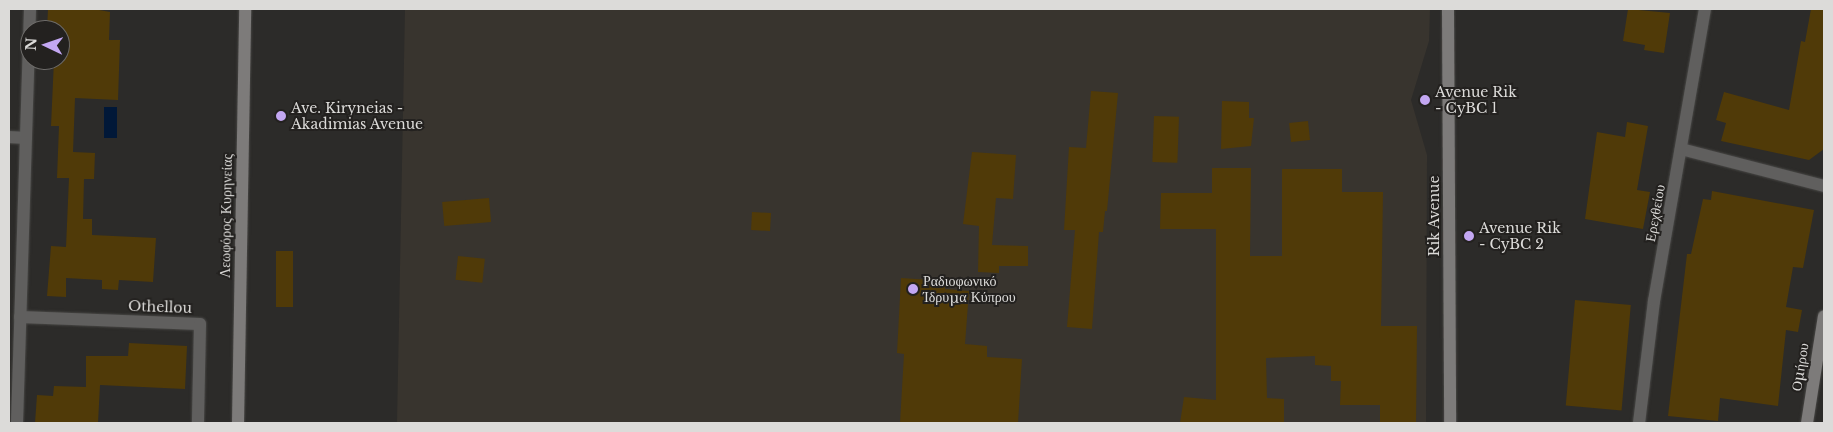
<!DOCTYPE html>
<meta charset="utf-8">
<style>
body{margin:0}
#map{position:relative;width:1833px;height:432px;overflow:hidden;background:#2c2b29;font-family:"Libre Baskerville",serif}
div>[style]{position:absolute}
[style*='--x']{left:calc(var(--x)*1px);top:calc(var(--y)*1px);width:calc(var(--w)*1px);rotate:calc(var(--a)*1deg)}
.built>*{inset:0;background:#38342e}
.water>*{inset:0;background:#011838;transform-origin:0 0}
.building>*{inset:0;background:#503a08;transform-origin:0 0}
.roads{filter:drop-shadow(0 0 1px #484745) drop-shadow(0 0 1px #484745)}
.street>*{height:12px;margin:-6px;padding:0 6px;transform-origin:6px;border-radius:6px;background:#605f5e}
.secondary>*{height:12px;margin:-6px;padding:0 6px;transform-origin:6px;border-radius:6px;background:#7d7b7a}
.dots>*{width:14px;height:14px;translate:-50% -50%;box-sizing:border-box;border:2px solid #23211f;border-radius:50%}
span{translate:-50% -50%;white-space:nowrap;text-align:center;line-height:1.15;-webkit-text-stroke:4px #23211f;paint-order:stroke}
.poi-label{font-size:14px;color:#dcdbd9}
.left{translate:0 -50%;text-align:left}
.street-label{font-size:14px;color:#dcdbd9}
.frame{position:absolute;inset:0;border:10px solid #dcdbd9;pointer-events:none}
.north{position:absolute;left:20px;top:20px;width:50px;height:50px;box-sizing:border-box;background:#23211f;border:1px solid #6d6b69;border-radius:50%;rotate:273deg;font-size:14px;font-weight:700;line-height:20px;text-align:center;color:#dcdbd9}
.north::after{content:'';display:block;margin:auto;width:18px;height:22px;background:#c3a7f2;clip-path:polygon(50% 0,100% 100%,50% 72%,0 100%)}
</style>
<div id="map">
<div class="built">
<i style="clip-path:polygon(405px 9px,1430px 9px,1429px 41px,1411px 100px,1427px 155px,1426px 423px,397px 423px)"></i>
</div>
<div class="water">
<i style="left:104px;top:107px;width:13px;height:31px"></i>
</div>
<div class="building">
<i style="clip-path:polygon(48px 9px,94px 9px,110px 12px,109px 40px,120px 40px,118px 100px,75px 98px,73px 152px,95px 153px,94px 179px,84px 179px,83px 219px,92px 219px,92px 235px,156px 238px,153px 282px,119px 280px,118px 290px,102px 289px,102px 280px,66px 278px,66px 297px,47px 296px,51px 246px,66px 247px,69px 178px,57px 178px,59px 126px,51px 126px,54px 60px,60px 60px,60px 30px,47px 30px)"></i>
<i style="clip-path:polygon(1628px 9px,1670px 13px,1664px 53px,1644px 50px,1645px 45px,1623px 41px)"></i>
<i style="clip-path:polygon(1811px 9px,1824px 9px,1824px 149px,1809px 160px,1721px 141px,1726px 123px,1716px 120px,1724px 92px,1789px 110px,1801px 41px,1805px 42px)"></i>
<i style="clip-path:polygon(1091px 91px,1118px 93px,1107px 211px,1105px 211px,1103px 232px,1099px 232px,1092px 329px,1067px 327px,1075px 230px,1064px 230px,1069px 147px,1086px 148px)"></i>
<i style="clip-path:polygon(1222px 101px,1249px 102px,1249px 118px,1254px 118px,1251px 146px,1221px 149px)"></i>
<i style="left:1154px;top:116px;width:25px;height:46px;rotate:2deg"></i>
<i style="left:1308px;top:121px;width:19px;height:19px;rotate:84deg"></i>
<i style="clip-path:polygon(1627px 122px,1648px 126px,1637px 190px,1650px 192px,1643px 229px,1585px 219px,1597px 132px,1625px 137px)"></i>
<i style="clip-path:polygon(972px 152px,1016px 155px,1013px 199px,996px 198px,992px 245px,1028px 246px,1028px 266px,999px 266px,999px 273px,978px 272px,979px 226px,963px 224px)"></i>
<i style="clip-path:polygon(1212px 168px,1251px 168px,1250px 256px,1282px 256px,1282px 169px,1342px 169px,1342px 192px,1383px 192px,1381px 326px,1417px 326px,1416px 423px,1380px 423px,1380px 405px,1340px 405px,1341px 381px,1331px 381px,1331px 366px,1315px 365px,1315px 356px,1266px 358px,1267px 398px,1284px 399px,1284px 423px,1180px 423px,1184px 397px,1216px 400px,1216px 229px,1160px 229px,1161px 193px,1212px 193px)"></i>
<i style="clip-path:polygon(1712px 191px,1814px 210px,1803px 268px,1793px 267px,1786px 307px,1802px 310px,1798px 332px,1786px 330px,1778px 406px,1720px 398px,1718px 421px,1668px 416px,1687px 254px,1691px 254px,1703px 199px,1711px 200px)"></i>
<i style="left:489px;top:198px;width:24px;height:47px;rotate:85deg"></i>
<i style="left:752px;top:212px;width:19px;height:18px;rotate:3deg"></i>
<i style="left:276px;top:251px;width:17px;height:56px"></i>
<i style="left:458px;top:256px;width:27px;height:24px;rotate:6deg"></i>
<i style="clip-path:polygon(901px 278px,946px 281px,945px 289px,969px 291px,965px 344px,987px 346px,987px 357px,1022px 359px,1018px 423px,900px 423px,904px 354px,897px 353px)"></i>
<i style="left:1575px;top:300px;width:56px;height:106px;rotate:5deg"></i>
<i style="clip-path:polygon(129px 343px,187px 346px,185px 389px,100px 385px,98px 423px,35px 423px,37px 395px,53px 396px,54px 386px,86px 387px,86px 356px,128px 356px)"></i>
</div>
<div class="roads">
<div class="street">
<i style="--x:9;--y:137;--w:17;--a:3"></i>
<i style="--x:1681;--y:149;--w:148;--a:14.5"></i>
<i style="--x:20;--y:317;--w:180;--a:2.2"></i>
<i style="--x:200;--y:324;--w:99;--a:91.2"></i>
<i style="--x:17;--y:423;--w:414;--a:-88.2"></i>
<i style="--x:1639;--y:423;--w:123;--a:-83"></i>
<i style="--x:1654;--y:301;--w:296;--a:-80.1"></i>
</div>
<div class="secondary">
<i style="--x:1448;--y:9;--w:414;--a:89.7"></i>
<i style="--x:238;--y:423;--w:414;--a:-89"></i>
<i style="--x:1807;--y:423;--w:108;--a:-81"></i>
</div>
</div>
<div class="dots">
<i style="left:1425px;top:100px;background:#c3a7f2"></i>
<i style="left:281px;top:116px;background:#c3a7f2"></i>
<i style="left:1469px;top:236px;background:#c3a7f2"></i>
<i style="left:913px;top:289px;background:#c3a7f2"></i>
</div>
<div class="poi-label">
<span class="left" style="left:1435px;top:100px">Avenue Rik<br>- CyBC 1</span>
<span class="left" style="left:291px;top:116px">Ave. Kiryneias -<br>Akadimias Avenue</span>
<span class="left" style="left:1479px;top:236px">Avenue Rik<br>- CyBC 2</span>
<span class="left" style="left:923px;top:289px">Ραδιοφωνικό<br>Ίδρυμα Κύπρου</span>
</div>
<div class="street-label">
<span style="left:1655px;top:213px;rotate:-80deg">Ερεχθείου</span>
<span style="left:226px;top:216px;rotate:-89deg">Λεωφόρος Κυρηνείας</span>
<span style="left:1434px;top:216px;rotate:-90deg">Rik Avenue</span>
<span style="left:160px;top:307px;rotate:2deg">Othellou</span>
<span style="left:1800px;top:367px;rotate:-81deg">Ομήρου</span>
</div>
<div class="frame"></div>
<div class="north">N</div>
</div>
